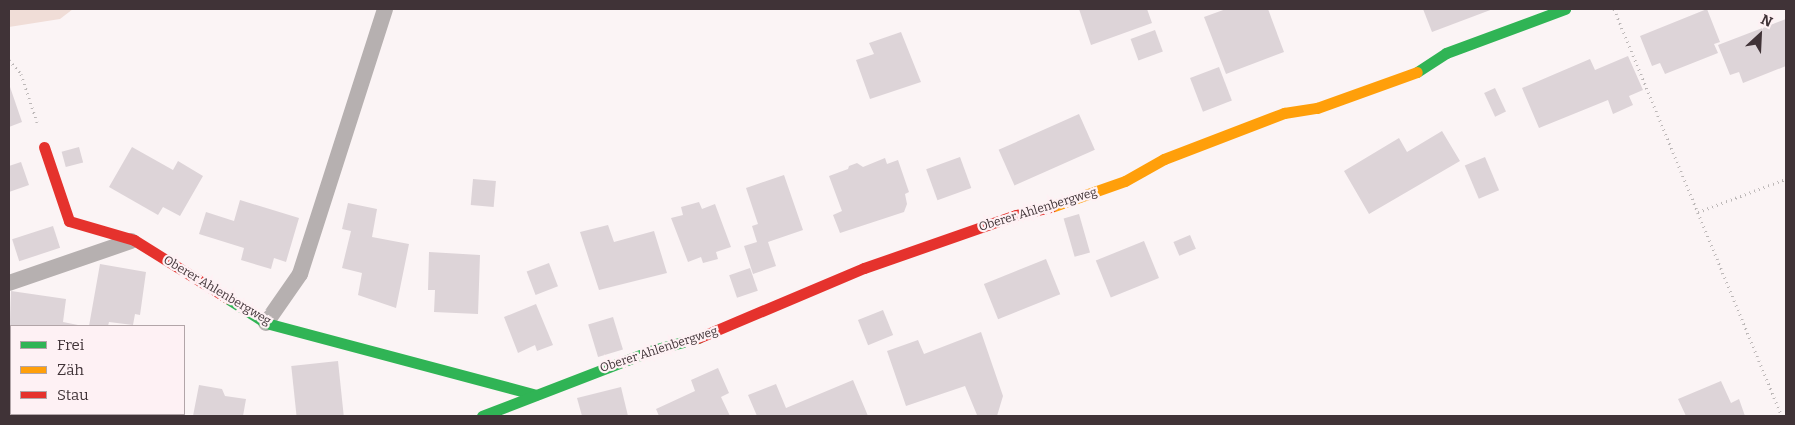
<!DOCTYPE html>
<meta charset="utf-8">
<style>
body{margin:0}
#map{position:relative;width:1795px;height:425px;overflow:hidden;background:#fbf4f5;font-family:Bitter,serif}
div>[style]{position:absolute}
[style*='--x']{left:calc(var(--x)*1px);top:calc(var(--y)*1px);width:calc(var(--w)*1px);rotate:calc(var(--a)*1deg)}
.green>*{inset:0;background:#f0ddd7}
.building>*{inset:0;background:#ddd4d8;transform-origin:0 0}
.path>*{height:3px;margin-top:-1.5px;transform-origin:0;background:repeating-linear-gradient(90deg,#bdb8b8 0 1px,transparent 0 5px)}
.lane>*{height:16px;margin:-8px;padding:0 8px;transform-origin:8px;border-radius:8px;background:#b6b0b0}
.fast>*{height:11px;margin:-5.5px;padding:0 5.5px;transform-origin:5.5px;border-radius:5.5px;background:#30b455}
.slow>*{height:11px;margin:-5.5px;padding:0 5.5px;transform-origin:5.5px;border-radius:5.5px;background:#ff9f0a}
.jam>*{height:11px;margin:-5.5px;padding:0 5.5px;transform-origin:5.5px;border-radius:5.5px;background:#e5322d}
span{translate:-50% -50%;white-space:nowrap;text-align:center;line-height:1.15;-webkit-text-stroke:4.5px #fef1f4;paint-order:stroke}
.street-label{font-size:12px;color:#403337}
.frame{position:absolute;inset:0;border:10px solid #403337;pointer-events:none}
.legend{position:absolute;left:10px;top:325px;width:175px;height:90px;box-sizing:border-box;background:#fef1f4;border:1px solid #b2a5a8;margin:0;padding:6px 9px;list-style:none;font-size:15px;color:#403337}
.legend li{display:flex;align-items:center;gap:10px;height:25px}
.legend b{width:25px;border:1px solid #b2a5a8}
.north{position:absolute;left:1735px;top:10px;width:50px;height:50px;-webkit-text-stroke:4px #fef1f4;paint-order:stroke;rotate:25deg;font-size:14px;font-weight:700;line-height:20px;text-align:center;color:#403337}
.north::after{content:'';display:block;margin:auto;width:18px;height:22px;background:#403337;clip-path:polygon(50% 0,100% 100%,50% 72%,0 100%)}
</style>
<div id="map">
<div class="green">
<i style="clip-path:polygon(9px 9px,73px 9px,60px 19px,9px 27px)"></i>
</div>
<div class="building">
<i style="clip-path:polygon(1079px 9px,1147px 9px,1152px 23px,1091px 45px)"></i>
<i style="clip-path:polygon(1226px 9px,1268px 9px,1284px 52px,1226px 74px,1204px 17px)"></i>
<i style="clip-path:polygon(1423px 9px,1493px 9px,1432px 32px)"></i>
<i style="clip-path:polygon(1707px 9px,1720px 42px,1714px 44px,1718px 53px,1665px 74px,1660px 63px,1652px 66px,1640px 36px)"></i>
<i style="clip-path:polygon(1786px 19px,1786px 66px,1743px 83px,1739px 72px,1730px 75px,1718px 45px)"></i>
<i style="left:1155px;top:30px;width:23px;height:26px;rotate:70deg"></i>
<i style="clip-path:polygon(901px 32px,921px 82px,870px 99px,856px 60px,874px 54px,869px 43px)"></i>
<i style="clip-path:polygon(1628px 56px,1643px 90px,1629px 96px,1633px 105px,1613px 114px,1608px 100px,1539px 128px,1522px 88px,1590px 59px,1595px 70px)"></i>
<i style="left:1219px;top:67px;width:36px;height:31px;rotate:69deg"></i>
<i style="clip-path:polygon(9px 84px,22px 122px,9px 127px)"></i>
<i style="left:1495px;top:88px;width:26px;height:12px;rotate:65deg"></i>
<i style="left:1079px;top:114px;width:39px;height:88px;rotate:66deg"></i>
<i style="clip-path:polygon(1442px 131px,1460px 161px,1369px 214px,1344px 171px,1399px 138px,1407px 152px)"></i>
<i style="left:79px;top:147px;width:16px;height:18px;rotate:75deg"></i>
<i style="clip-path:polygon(132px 147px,173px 170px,178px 161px,203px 176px,180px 216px,163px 207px,158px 215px,109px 187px)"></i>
<i style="left:960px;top:157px;width:33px;height:36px;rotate:70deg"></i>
<i style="left:1485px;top:157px;width:36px;height:22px;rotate:67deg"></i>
<i style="clip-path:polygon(885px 158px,887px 164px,898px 160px,909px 192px,905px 194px,907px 204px,904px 212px,840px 233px,833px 215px,842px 211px,829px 176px,848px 169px,849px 166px,857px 163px,863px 167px)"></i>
<i style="clip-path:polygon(21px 162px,29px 185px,9px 192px,9px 166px)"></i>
<i style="clip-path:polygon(784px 175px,803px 230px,768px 242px,776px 266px,753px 274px,744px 246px,757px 242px,752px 226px,758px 224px,746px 188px)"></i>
<i style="left:473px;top:179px;width:23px;height:26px;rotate:5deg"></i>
<i style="clip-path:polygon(240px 200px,299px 218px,286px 262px,274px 258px,271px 269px,241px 260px,244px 248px,199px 234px,206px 212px,234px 221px)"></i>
<i style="clip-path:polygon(699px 202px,702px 209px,715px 204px,731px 247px,716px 252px,718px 259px,703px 263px,701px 257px,688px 262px,671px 218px,683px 215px,681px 207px)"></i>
<i style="clip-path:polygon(348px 203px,377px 209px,372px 237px,409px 244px,396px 308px,358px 295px,362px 273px,342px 268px,351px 231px,342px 229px)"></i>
<i style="left:1079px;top:214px;width:40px;height:16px;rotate:74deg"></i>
<i style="clip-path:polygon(608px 225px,614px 242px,654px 231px,667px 273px,599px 290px,580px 232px)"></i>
<i style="left:53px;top:226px;width:23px;height:43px;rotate:72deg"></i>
<i style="left:1190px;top:235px;width:15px;height:18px;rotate:67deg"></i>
<i style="left:1144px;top:241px;width:40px;height:52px;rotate:68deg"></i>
<i style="clip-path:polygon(429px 252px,480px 255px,478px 314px,434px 312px,435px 290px,428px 290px)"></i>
<i style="left:1046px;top:259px;width:38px;height:67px;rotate:68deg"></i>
<i style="left:549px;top:263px;width:25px;height:24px;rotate:69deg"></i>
<i style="clip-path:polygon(100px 264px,146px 272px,140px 315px,135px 314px,133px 325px,109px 322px,108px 326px,89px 326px)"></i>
<i style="left:750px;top:268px;width:24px;height:22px;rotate:71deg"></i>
<i style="clip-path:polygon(11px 291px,66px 299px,63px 322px,83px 326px,11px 326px,11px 348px,9px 348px)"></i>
<i style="clip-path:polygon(536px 304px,553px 345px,537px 351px,535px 345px,518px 353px,504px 317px)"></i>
<i style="left:883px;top:310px;width:27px;height:27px;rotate:68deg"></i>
<i style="left:613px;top:317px;width:34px;height:26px;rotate:73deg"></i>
<i style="clip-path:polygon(981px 332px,1003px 396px,997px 416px,977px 415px,965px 386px,906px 406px,887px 351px,918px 340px,924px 354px)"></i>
<i style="left:338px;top:361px;width:55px;height:47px;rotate:84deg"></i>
<i style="clip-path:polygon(718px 368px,729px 393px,721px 397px,730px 416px,659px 416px,656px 409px,695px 391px,691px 380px)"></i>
<i style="clip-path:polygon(853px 380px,868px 416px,757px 416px,748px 395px,776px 384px,786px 408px)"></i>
<i style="clip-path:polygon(1721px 381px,1731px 403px,1739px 399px,1745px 416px,1686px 416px,1678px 399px)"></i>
<i style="clip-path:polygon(199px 385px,222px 389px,225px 396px,246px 399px,243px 416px,193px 416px)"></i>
<i style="clip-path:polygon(621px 387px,628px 416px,582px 416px,577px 398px)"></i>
</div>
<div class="path">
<i style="--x:1614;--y:9;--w:440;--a:67.6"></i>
<i style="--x:9;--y:60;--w:18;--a:49"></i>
<i style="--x:21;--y:74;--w:51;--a:71.6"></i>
<i style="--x:1698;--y:212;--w:94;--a:-20.6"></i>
</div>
<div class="lane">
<i style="--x:9;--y:283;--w:129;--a:-19"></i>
<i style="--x:266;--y:323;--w:60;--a:-55.2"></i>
<i style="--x:300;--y:274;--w:278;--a:-72.2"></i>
</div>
<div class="fast">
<i style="--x:1417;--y:72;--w:35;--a:-33"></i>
<i style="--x:1446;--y:53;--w:127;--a:-20.3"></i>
<i style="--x:227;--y:298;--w:46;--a:32.7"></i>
<i style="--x:266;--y:323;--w:279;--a:14.9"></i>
<i style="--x:482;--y:416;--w:183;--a:-21.1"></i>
<i style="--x:653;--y:350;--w:47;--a:-14.9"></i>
</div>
<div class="slow">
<i style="--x:1051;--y:207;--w:78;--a:-19.4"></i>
<i style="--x:1125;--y:181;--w:45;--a:-29.4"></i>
<i style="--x:1164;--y:159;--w:129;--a:-21"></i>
<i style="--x:1284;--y:113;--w:33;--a:-9"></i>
<i style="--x:1317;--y:108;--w:106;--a:-19.8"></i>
</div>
<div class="jam">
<i style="--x:44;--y:147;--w:78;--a:71.3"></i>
<i style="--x:69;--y:221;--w:68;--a:16.3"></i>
<i style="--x:134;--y:240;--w:110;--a:31.9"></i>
<i style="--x:698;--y:338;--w:180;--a:-22.9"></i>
<i style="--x:864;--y:268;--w:161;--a:-19.2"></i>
<i style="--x:1016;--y:215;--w:36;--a:-13"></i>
</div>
<div class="street-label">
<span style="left:1038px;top:210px;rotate:-17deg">Oberer Ahlenbergweg</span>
<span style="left:217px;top:291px;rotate:31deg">Oberer Ahlenbergweg</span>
<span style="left:659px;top:350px;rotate:-18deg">Oberer Ahlenbergweg</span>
</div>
<div class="frame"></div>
<ul class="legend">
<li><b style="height:6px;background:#30b455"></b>Frei</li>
<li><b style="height:6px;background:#ff9f0a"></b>Zäh</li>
<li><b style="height:6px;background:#e5322d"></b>Stau</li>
</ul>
<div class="north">N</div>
</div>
